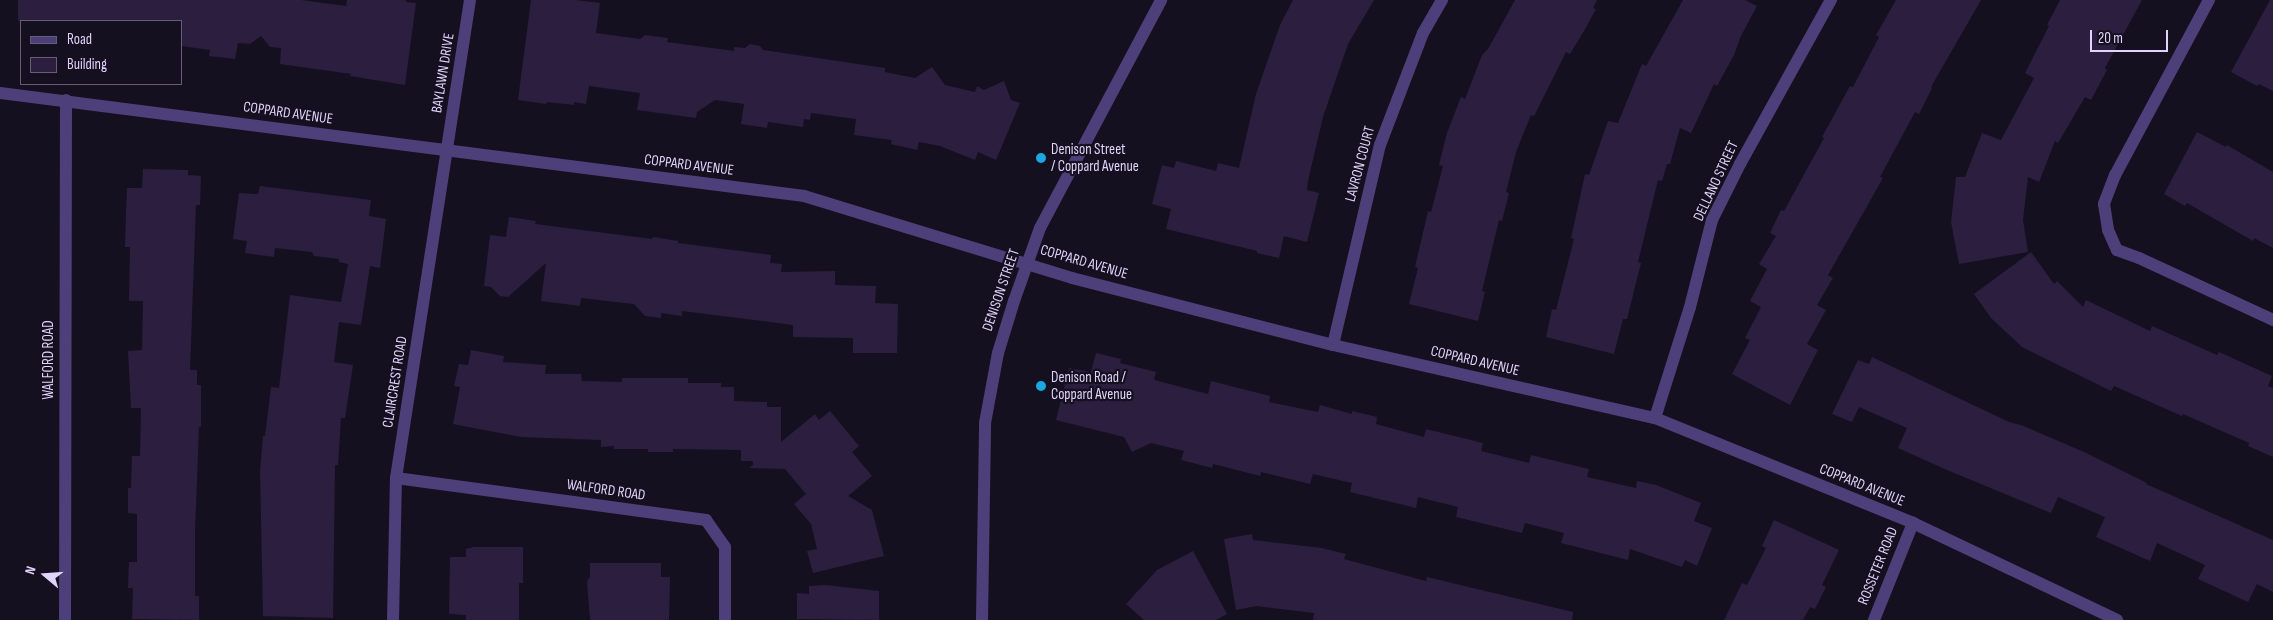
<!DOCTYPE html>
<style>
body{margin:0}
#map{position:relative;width:2273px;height:620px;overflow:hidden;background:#151020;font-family:"Sofia Sans Condensed",sans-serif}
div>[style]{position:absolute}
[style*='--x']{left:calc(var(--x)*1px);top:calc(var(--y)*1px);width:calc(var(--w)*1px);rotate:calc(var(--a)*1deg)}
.building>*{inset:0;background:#2b1e3f}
.minor>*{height:12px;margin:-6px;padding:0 6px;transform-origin:6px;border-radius:6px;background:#4d407a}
.tertiary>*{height:12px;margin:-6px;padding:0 6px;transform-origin:6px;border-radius:6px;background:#4d407a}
.dots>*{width:14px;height:14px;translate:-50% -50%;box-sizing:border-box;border:2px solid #151020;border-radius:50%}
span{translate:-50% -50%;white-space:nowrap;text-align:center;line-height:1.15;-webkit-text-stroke:4.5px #151020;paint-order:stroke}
.street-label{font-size:15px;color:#dfd4fa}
.poi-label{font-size:15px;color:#dfd4fa}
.left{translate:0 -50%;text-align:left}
.legend{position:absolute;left:20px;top:20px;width:162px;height:65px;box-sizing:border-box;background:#151020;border:1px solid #665e77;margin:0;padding:6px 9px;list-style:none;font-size:15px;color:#dfd4fa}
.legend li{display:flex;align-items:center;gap:10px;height:25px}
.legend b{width:25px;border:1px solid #665e77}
.north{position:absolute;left:20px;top:550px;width:50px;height:50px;-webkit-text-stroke:4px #151020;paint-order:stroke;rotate:288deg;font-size:14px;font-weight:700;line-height:20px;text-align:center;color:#dfd4fa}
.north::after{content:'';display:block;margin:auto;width:18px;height:22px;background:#dfd4fa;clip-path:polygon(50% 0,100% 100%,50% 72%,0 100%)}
.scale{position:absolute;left:2090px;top:30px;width:78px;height:22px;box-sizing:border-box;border:2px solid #dfd4fa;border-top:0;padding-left:6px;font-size:15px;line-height:18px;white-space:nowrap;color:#dfd4fa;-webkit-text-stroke:4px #151020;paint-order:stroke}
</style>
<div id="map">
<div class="building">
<i style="clip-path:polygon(18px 0,301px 0,346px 6px,347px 0,406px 0,406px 2px,416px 3px,405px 85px,350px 76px,351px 74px,280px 64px,281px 48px,270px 47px,261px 36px,250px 44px,238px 43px,235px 59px,209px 56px,210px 50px,181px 46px,181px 21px,18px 21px)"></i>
<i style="clip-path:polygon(531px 0,576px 0,600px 3px,596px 33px,640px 39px,645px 35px,668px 38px,667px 42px,734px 51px,734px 47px,745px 48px,750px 44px,760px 46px,763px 50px,885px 68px,885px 72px,915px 78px,932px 67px,945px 85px,975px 92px,977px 86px,984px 90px,1004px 81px,1011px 100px,1020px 103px,996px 160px,978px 152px,975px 160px,940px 146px,919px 142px,917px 150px,891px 144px,892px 140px,854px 135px,856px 119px,811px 113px,810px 120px,804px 119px,803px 127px,768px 122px,767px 128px,741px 124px,744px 104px,715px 100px,697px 112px,696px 118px,637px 110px,640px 93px,589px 86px,586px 104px,574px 102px,574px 105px,547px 102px,546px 104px,518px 100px)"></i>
<i style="clip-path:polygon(1293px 0,1374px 0,1348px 44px,1323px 117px,1308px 181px,1307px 190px,1319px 193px,1307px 242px,1284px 236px,1279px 258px,1257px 253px,1257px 251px,1166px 229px,1171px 209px,1152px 204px,1162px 165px,1174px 168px,1176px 161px,1216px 171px,1218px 163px,1239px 168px,1256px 94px,1280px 25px)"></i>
<i style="clip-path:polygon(1515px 0,1597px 0,1593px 8px,1596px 9px,1584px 31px,1570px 54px,1566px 52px,1534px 116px,1531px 115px,1516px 152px,1506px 192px,1509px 193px,1502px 221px,1499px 220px,1482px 291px,1485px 292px,1478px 321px,1409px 304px,1418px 268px,1415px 267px,1428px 211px,1431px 212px,1443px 166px,1439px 165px,1447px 133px,1461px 97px,1465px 99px,1482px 55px,1488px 49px)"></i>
<i style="clip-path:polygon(1683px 0,1745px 0,1757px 6px,1741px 36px,1734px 55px,1717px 86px,1714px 84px,1691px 133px,1680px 128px,1670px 164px,1667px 164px,1662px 181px,1658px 180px,1638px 262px,1641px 263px,1627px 319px,1623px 319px,1614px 354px,1546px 337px,1552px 309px,1556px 310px,1574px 239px,1571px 238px,1585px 174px,1589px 175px,1608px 121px,1618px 123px,1642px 64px,1646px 66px)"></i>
<i style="clip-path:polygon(1896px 0,1981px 0,1931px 87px,1932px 88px,1919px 114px,1915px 112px,1880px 177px,1883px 178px,1828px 275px,1833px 278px,1817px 305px,1826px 310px,1807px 344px,1818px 350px,1790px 405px,1732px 374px,1750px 340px,1745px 338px,1761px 307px,1750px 301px,1767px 269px,1759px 264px,1776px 236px,1770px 233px,1781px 210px,1784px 211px,1824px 138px,1822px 137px,1850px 86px,1853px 87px,1879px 37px,1876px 35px)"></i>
<i style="clip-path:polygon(2060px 0,2142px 0,2105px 68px,2107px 70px,2091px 100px,2085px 97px,2058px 143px,2055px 141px,2039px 182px,2028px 177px,2023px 220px,2028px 252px,1959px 264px,1951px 222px,1956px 177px,1965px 177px,1982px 133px,2001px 140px,2034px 78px,2025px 73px,2049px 26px,2047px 25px)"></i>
<i style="clip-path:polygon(2270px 0,2273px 0,2273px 91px,2259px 84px,2257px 86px,2231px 72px)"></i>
<i style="clip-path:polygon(2197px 132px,2226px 147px,2227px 145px,2273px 172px,2273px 248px,2254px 238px,2253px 241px,2187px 203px,2185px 206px,2164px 194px)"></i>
<i style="clip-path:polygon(143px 169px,188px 170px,188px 175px,201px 176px,200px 205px,196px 205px,190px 370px,197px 370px,197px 385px,201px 385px,201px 427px,199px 427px,195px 533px,195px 596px,199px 596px,199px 620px,132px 619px,133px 588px,128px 588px,129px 562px,137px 562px,137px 514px,128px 513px,128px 488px,131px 488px,132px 456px,140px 456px,141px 408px,131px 408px,128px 351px,142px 350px,143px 301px,129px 301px,130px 247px,125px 247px,126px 213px,127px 188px,142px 188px)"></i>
<i style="clip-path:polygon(260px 186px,371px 200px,369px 216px,386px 219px,380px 268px,370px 266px,361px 325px,339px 322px,334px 362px,353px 365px,345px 418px,341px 418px,338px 465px,335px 465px,333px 618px,263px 616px,260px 471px,263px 436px,265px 436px,271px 387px,279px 388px,290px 295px,341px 302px,348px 264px,339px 262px,339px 259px,314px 256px,312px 252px,275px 248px,274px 257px,245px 253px,247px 241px,233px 239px,239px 193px,258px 194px)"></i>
<i style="clip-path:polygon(509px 217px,536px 221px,535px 224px,652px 239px,653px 237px,678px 241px,678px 243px,771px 255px,770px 263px,782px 264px,781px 272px,835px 271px,835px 285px,876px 286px,875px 303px,898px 304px,897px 353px,853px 353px,853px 338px,793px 337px,793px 325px,682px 311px,682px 316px,661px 313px,661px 318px,645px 316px,634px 304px,581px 298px,580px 306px,541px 301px,546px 263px,508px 297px,500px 296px,491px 287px,484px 286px,490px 235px,506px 237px)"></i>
<i style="clip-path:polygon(2031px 252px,2054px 284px,2057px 281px,2083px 307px,2086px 300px,2150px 331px,2152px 326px,2217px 355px,2219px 352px,2272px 376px,2268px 386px,2273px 388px,2273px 457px,2248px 446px,2249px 443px,2183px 414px,2182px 416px,2114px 386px,2111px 391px,2022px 347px,1991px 318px,1974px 294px)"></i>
<i style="clip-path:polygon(471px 350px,504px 356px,503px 362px,546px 365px,545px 374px,581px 374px,582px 381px,622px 382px,622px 378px,688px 378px,688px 383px,721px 383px,721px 387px,734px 387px,734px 401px,767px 402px,767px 407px,781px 407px,781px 442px,815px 414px,819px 420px,830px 411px,859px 446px,852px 452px,872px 476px,848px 496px,872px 510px,884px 556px,813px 573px,807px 551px,817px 549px,811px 524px,794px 504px,806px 494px,785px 469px,749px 468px,753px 465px,753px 461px,741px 461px,741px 450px,673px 449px,673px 452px,648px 452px,648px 449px,614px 449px,614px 446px,601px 447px,601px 440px,521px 437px,453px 424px,460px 387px,454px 386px,459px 364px,468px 365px)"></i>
<i style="clip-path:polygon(1096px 353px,1121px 359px,1120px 363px,1156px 372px,1154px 380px,1208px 394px,1211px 381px,1270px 396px,1269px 402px,1318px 412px,1320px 405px,1352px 414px,1352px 411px,1377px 417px,1376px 424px,1424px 437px,1426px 429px,1483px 443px,1481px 451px,1529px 463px,1531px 455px,1589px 469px,1587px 477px,1636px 488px,1637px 481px,1656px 485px,1701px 503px,1694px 521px,1712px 528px,1697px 566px,1685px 560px,1682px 567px,1630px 549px,1628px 560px,1561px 543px,1564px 533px,1525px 523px,1522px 533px,1456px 517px,1458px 507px,1418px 497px,1416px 508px,1350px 492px,1352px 483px,1313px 474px,1310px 484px,1261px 472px,1260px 476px,1213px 464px,1212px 468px,1181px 460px,1184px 451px,1151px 443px,1132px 452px,1124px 437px,1056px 420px,1069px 368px,1091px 372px)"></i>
<i style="clip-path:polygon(1872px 357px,2009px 422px,2021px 425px,2084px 452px,2147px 483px,2146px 484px,2273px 540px,2273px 592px,2257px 584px,2248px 602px,2198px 579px,2205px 565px,2157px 543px,2150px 561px,2096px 537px,2105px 517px,2058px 497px,2051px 513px,1947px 470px,1898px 448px,1907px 428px,1859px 407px,1852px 422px,1832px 414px,1858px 360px,1869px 364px)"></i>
<i style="clip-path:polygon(1774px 520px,1839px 550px,1822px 585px,1826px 587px,1815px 609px,1810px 607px,1803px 620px,1724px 620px,1742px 583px,1747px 585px,1766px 548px,1762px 546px)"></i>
<i style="clip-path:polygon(1252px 534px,1253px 540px,1321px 548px,1346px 554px,1344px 559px,1426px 581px,1427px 577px,1573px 612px,1572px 620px,1313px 620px,1314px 613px,1256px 606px,1236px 610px,1224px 539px)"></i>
<i style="clip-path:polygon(474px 547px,523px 547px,523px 583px,519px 583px,519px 620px,466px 620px,466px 615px,449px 614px,450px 557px,466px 557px,466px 549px)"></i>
<i style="clip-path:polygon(1193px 551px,1227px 614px,1216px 620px,1144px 620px,1126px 604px,1157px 570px)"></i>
<i style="clip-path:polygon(590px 563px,661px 563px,661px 577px,670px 577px,669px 620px,590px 620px,587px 581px,590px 577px)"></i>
<i style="clip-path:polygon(826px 585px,879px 591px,879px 620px,797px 619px,797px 593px,809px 594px,809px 586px)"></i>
</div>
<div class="minor">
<i style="--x:2209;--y:0;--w:199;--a:118.2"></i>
<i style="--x:2115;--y:175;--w:31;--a:111"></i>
<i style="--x:2104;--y:204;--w:26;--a:81"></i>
<i style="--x:2108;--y:230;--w:22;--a:66"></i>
<i style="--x:2117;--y:250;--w:23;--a:20"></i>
<i style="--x:2139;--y:258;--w:148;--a:24.8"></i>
<i style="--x:0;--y:93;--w:811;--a:7.3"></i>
<i style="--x:804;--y:196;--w:280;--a:17"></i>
<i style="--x:1072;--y:278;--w:269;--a:14.4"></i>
<i style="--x:1333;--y:345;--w:330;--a:12.8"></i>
<i style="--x:1655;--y:418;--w:279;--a:22.1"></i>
<i style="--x:1913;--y:523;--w:226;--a:25.4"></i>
<i style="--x:1333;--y:345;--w:205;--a:-76.8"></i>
<i style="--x:1380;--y:145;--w:120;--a:-69"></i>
<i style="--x:1423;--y:33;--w:38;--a:-60"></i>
<i style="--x:1655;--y:418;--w:116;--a:-72.5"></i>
<i style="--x:1690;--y:307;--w:90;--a:-75.8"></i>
<i style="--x:1712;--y:220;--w:63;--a:-63.4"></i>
<i style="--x:1740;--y:164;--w:188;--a:-61"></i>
<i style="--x:396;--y:478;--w:313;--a:7.7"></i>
<i style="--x:706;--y:520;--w:33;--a:55"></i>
<i style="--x:725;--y:547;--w:73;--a:90"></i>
<i style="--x:65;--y:620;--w:520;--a:-89.89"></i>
<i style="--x:393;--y:620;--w:142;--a:-88.8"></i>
<i style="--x:396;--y:478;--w:484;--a:-81.2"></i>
<i style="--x:1874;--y:620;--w:105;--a:-68.1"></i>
</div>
<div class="tertiary">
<i style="--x:982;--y:620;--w:197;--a:-89.1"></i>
<i style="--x:985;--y:423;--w:71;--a:-79.5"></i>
<i style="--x:998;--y:353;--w:54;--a:-72.9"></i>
<i style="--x:1014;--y:301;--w:77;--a:-70.4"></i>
<i style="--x:1040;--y:228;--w:258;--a:-62"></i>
</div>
<div class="dots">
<i style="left:1041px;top:158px;background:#19a8e1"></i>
<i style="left:1041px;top:386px;background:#19a8e1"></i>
</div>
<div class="street-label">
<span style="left:443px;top:73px;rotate:-81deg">BAYLAWN DRIVE</span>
<span style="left:288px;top:113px;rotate:8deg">COPPARD AVENUE</span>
<span style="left:1360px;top:164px;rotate:-75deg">LAVRON COURT</span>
<span style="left:689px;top:165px;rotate:7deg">COPPARD AVENUE</span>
<span style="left:1716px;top:181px;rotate:-65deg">DELLANO STREET</span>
<span style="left:1084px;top:262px;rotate:16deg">COPPARD AVENUE</span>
<span style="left:1001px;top:290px;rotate:-71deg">DENISON STREET</span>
<span style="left:49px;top:360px;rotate:-90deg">WALFORD ROAD</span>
<span style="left:1475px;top:361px;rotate:13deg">COPPARD AVENUE</span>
<span style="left:395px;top:382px;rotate:-81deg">CLAIRCREST ROAD</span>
<span style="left:1862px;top:485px;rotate:22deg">COPPARD AVENUE</span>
<span style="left:606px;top:490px;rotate:8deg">WALFORD ROAD</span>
<span style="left:1878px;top:566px;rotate:-68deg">ROSSETER ROAD</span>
</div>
<div class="poi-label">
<span class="left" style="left:1051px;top:158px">Denison Street<br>/ Coppard Avenue</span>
<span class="left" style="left:1051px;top:386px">Denison Road /<br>Coppard Avenue</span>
</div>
<ul class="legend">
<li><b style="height:6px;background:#4d407a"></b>Road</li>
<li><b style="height:14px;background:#2b1e3f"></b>Building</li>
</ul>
<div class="north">N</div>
<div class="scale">20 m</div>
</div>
